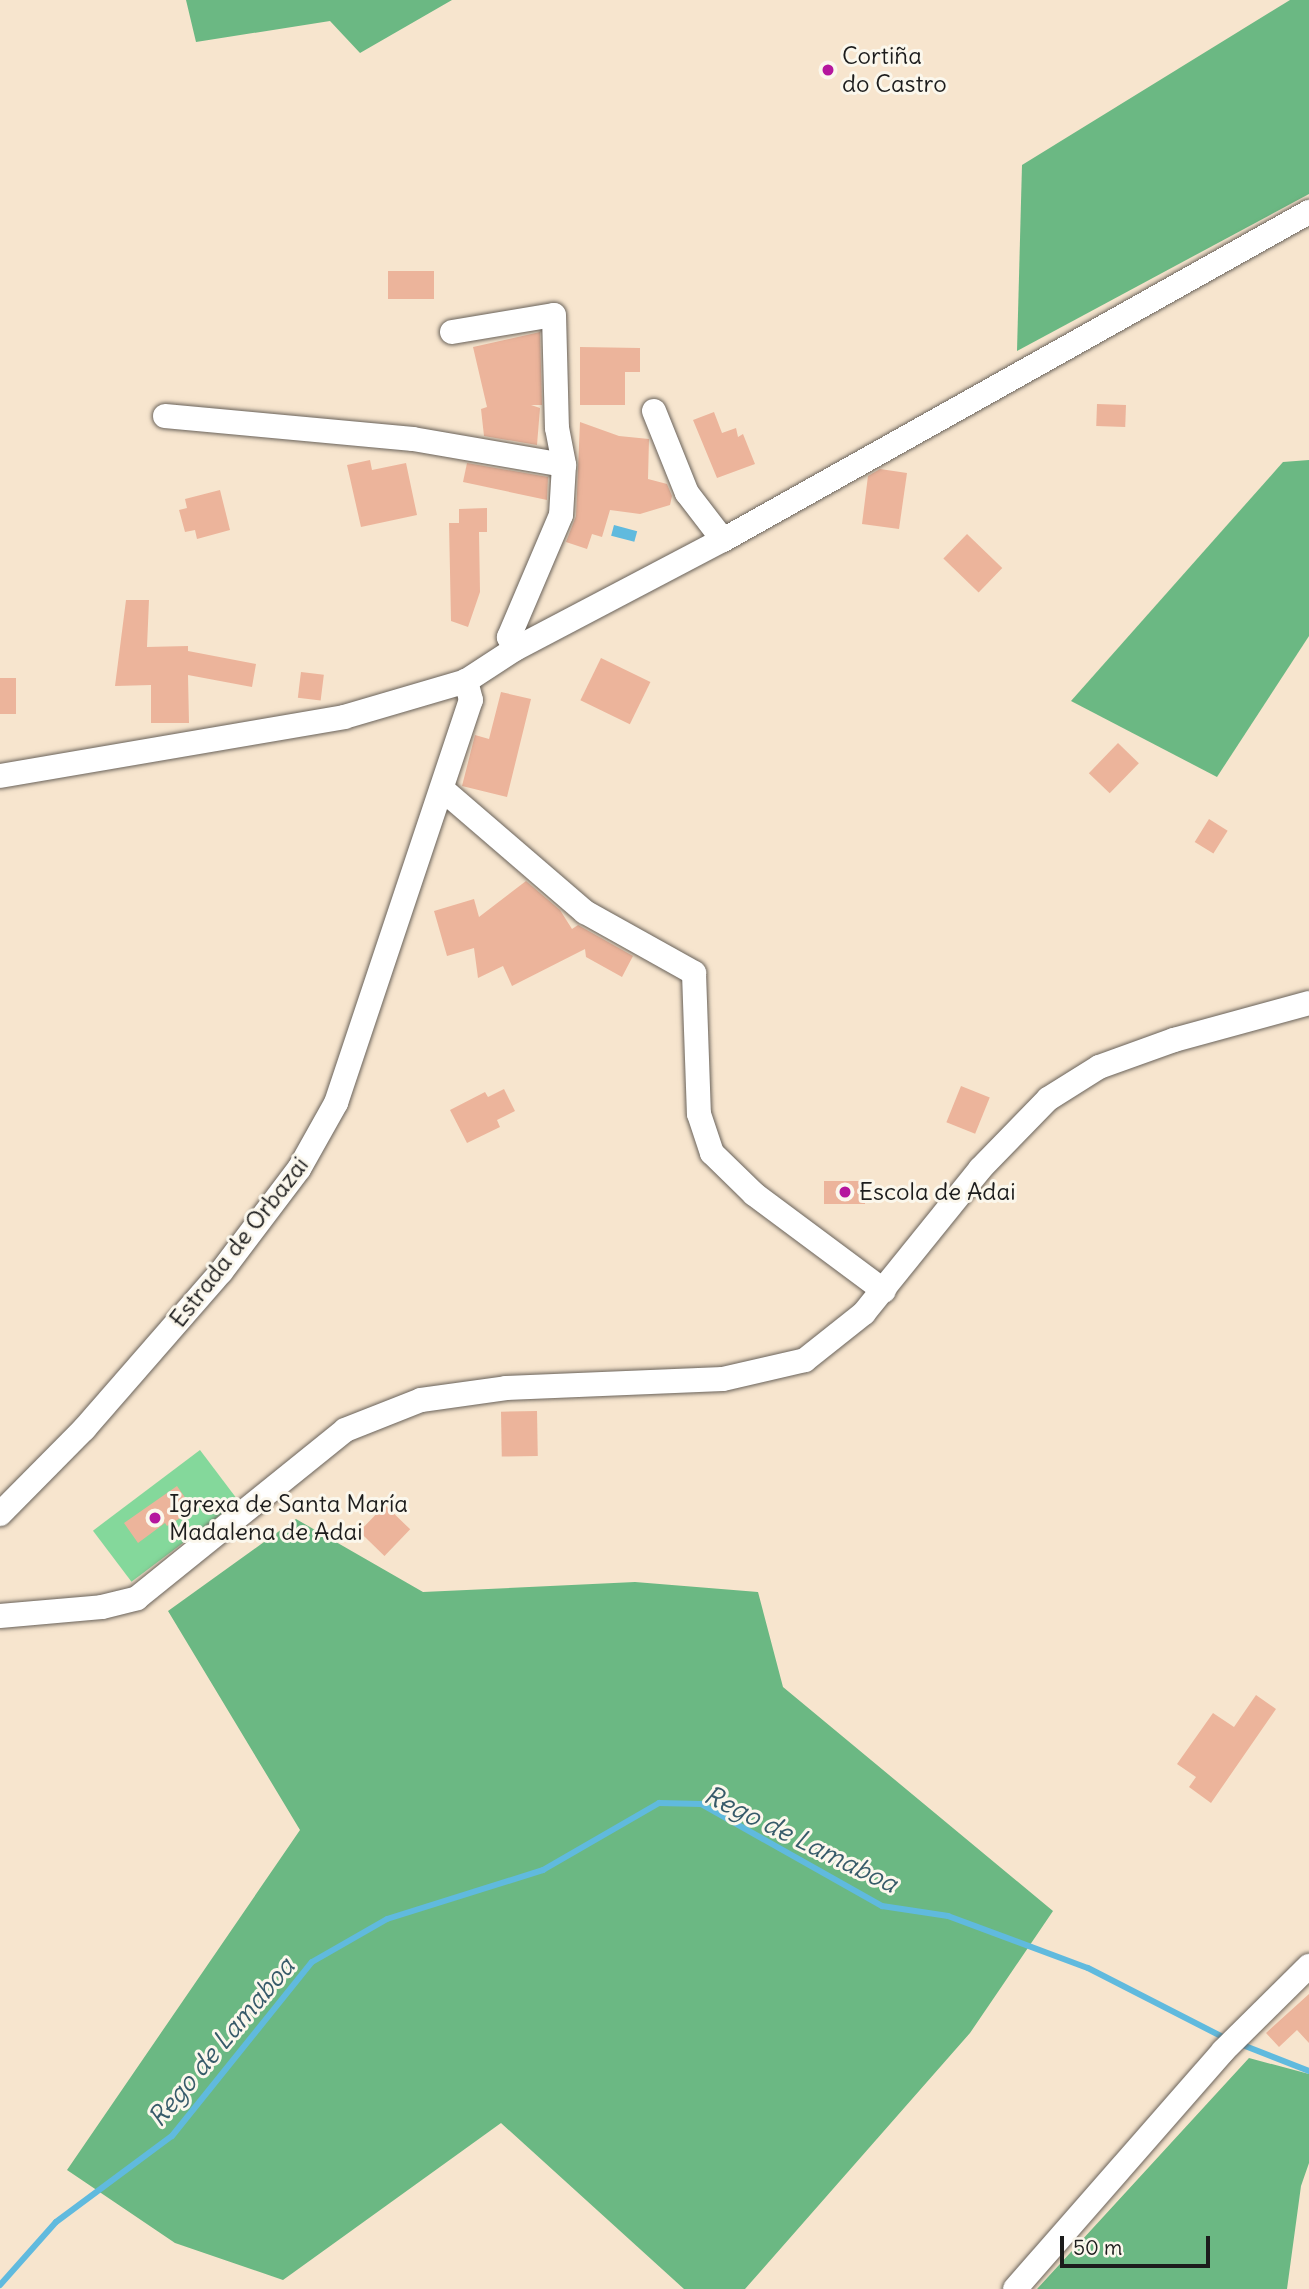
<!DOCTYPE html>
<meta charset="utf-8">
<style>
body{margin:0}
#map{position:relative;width:1309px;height:2289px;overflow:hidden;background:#f7e5ce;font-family:Delius,sans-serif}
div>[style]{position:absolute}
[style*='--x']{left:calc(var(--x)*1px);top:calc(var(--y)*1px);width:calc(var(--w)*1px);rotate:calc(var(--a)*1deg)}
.green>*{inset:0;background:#84d89b;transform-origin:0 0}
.forest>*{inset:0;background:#6bb883}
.water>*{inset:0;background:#60bade;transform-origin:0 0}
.stream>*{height:6px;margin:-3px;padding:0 3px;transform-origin:3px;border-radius:3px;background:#60bade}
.building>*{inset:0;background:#ecb49b;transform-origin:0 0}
.roads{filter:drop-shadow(0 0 2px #69625a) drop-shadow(0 0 2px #69625a)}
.minor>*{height:24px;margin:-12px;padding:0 12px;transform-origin:12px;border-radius:12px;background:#fff}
.dots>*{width:19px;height:19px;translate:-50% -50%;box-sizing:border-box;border:4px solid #fbf7ec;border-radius:50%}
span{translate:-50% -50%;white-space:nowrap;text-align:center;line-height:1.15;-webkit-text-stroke:6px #fbf7ec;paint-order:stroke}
.poi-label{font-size:24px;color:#1c1c1c}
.left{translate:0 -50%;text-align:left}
.street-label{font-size:24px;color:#1c1c1c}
.water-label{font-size:26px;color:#375b6a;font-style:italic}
.scale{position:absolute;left:1060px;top:2236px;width:150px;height:32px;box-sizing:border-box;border:4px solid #1c1c1c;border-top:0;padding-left:9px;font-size:21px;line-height:24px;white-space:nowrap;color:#1c1c1c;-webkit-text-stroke:5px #fbf7ec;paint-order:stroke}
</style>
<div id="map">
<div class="green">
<i style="left:200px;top:1450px;width:64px;height:134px;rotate:53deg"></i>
</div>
<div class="forest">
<i style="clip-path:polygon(186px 0,452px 0,360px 53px,330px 21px,196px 42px)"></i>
<i style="clip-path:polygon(1290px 0,1309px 0,1309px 194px,1017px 351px,1022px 165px)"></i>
<i style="clip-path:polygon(1309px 460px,1309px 636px,1217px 777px,1071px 701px,1283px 462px)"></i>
<i style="clip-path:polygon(296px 1519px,423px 1592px,635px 1582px,758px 1592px,783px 1687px,1053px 1911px,970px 2033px,745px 2289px,684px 2289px,501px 2123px,283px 2280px,175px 2243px,67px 2170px,300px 1830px,168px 1611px)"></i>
<i style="clip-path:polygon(1249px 2058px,1309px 2074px,1309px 2163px,1301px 2186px,1287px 2289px,1037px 2289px)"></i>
</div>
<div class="water">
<i style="left:614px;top:525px;width:24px;height:11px;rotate:15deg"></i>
</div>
<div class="stream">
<i style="--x:1240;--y:2044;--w:74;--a:21.4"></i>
<i style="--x:0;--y:2285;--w:84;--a:-48.4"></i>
<i style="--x:56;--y:2222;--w:144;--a:-36.6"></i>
<i style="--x:172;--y:2136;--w:223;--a:-51.2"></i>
<i style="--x:312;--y:1962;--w:86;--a:-29.8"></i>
<i style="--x:387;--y:1919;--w:164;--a:-17.4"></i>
<i style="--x:543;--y:1870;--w:134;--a:-30"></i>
<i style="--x:659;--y:1803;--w:42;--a:1.4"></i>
<i style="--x:701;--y:1804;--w:208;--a:29.4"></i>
<i style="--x:882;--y:1906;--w:67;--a:8.6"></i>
<i style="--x:948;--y:1916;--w:149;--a:20.4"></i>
<i style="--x:1088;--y:1968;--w:156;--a:27.1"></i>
</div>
<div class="building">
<i style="left:388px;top:271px;width:46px;height:28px"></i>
<i style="clip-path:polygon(540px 332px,542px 405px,531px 405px,540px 408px,537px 445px,484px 436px,481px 409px,487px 407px,473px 347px)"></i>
<i style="clip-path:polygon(580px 347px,640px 348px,640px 372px,625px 372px,625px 405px,580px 405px)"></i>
<i style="left:1097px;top:404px;width:29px;height:22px;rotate:2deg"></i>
<i style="clip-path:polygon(714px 412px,722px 433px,736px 428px,738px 437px,743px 434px,755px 464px,717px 478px,693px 420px)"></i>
<i style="clip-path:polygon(580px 422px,619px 436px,649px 439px,648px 479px,667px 484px,672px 496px,670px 505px,640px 514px,610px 510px,602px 537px,592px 534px,587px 549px,566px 542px,576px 516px)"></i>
<i style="clip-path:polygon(370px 460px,372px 470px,406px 463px,417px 515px,361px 527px,347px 465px)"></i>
<i style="clip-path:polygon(467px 463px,548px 477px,547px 500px,463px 482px)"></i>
<i style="clip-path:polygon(880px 469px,907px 473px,899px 529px,862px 524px,868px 476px)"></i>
<i style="clip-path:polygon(220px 490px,230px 530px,197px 539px,195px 530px,185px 532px,179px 510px,187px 508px,185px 499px)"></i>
<i style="clip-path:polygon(487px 508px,487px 532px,479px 532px,480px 592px,468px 627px,451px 621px,449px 523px,459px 523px,459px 509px)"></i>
<i style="left:967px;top:534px;width:49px;height:34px;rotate:44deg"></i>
<i style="clip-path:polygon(126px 600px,149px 600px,147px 647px,188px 646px,188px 651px,256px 664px,252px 687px,188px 675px,189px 723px,151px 723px,151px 685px,115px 686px)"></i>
<i style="left:601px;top:658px;width:55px;height:47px;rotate:26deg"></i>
<i style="left:301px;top:672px;width:23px;height:26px;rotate:7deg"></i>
<i style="left:0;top:678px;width:16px;height:36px"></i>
<i style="clip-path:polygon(501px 692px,531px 699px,507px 797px,462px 786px,475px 735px,489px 739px)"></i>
<i style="left:1118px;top:743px;width:29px;height:42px;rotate:44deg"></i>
<i style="left:1209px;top:819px;width:22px;height:27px;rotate:32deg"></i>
<i style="clip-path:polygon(526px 881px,560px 910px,572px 929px,578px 925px,633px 956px,622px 977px,586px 957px,585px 949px,512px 986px,503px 966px,478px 978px,474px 948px,447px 956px,434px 911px,474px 899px,479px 917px)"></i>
<i style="left:961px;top:1086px;width:31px;height:39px;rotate:22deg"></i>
<i style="clip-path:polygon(504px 1089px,515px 1111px,497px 1120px,500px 1127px,467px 1143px,450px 1110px,485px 1092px,488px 1097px)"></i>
<i style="left:824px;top:1181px;width:41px;height:23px"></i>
<i style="left:537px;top:1411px;width:45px;height:36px;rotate:89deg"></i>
<i style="clip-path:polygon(177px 1486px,191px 1506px,184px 1511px,187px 1514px,167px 1526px,165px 1523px,138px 1543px,124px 1523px)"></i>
<i style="left:385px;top:1505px;width:35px;height:37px;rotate:44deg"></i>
<i style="clip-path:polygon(1256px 1695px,1276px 1709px,1211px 1803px,1189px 1787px,1196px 1777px,1177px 1764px,1213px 1713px,1234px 1727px)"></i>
<i style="clip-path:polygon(1309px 1994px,1309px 2043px,1297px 2030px,1279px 2047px,1266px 2033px)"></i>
</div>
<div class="roads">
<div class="minor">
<i style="--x:452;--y:332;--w:103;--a:-9.5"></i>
<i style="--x:554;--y:315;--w:113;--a:88.5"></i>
<i style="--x:557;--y:428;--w:38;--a:79"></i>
<i style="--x:654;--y:411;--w:88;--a:68.1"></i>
<i style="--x:687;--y:493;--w:59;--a:52.5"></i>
<i style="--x:165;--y:416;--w:249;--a:5.3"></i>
<i style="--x:413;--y:439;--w:153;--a:9.8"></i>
<i style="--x:564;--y:465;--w:50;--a:93.4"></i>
<i style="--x:561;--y:515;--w:133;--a:113.1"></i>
<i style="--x:509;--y:637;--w:13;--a:63"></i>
<i style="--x:0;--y:776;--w:349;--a:-9.7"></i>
<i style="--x:344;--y:717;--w:127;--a:-16.4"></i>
<i style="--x:466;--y:681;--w:59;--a:-33.1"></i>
<i style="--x:515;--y:649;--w:235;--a:-27.7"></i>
<i style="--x:723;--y:540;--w:672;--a:-29.24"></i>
<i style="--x:442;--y:789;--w:189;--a:40.7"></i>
<i style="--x:585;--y:912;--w:125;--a:29.2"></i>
<i style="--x:694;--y:973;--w:141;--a:88"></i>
<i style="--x:699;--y:1114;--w:41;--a:71.6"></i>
<i style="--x:712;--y:1153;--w:59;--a:44.3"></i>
<i style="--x:754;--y:1194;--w:162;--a:36.7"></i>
<i style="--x:0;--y:1514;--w:120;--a:-45.3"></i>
<i style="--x:84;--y:1429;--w:208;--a:-48.9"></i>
<i style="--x:221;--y:1272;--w:129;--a:-52.9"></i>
<i style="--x:299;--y:1169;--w:76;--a:-60.7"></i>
<i style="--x:336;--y:1103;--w:425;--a:-71.5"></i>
<i style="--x:471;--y:700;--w:20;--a:-105"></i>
<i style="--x:0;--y:1616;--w:102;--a:-5"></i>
<i style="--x:102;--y:1607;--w:36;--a:-14"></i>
<i style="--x:137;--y:1598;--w:267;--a:-38.9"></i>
<i style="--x:345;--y:1430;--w:82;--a:-21.5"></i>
<i style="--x:421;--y:1400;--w:86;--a:-8"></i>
<i style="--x:506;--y:1388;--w:217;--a:-2.4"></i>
<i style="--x:723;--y:1379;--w:84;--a:-13"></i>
<i style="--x:805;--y:1360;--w:75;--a:-38.5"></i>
<i style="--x:864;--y:1313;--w:185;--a:-51.1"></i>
<i style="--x:980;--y:1169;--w:98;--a:-45.8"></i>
<i style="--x:1048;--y:1099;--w:60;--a:-32.1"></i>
<i style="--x:1099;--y:1067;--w:80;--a:-19.8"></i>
<i style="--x:1174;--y:1040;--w:140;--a:-15.3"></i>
<i style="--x:1015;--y:2289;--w:316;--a:-48.8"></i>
<i style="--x:1223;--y:2051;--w:121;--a:-44.7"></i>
</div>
</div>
<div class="dots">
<i style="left:828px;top:70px;background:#b5179e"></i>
<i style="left:845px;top:1192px;background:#b5179e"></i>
<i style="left:155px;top:1518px;background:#b5179e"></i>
</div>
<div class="poi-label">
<span class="left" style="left:842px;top:70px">Cortiña<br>do Castro</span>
<span class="left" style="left:859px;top:1192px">Escola de Adai</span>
<span class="left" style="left:169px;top:1518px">Igrexa de Santa María<br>Madalena de Adai</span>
</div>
<div class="street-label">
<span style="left:239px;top:1242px;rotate:-52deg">Estrada de Orbazai</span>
</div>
<div class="water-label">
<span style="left:801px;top:1839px;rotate:26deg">Rego de Lamaboa</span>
<span style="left:221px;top:2042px;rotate:-50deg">Rego de Lamaboa</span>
</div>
<div class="scale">50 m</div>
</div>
